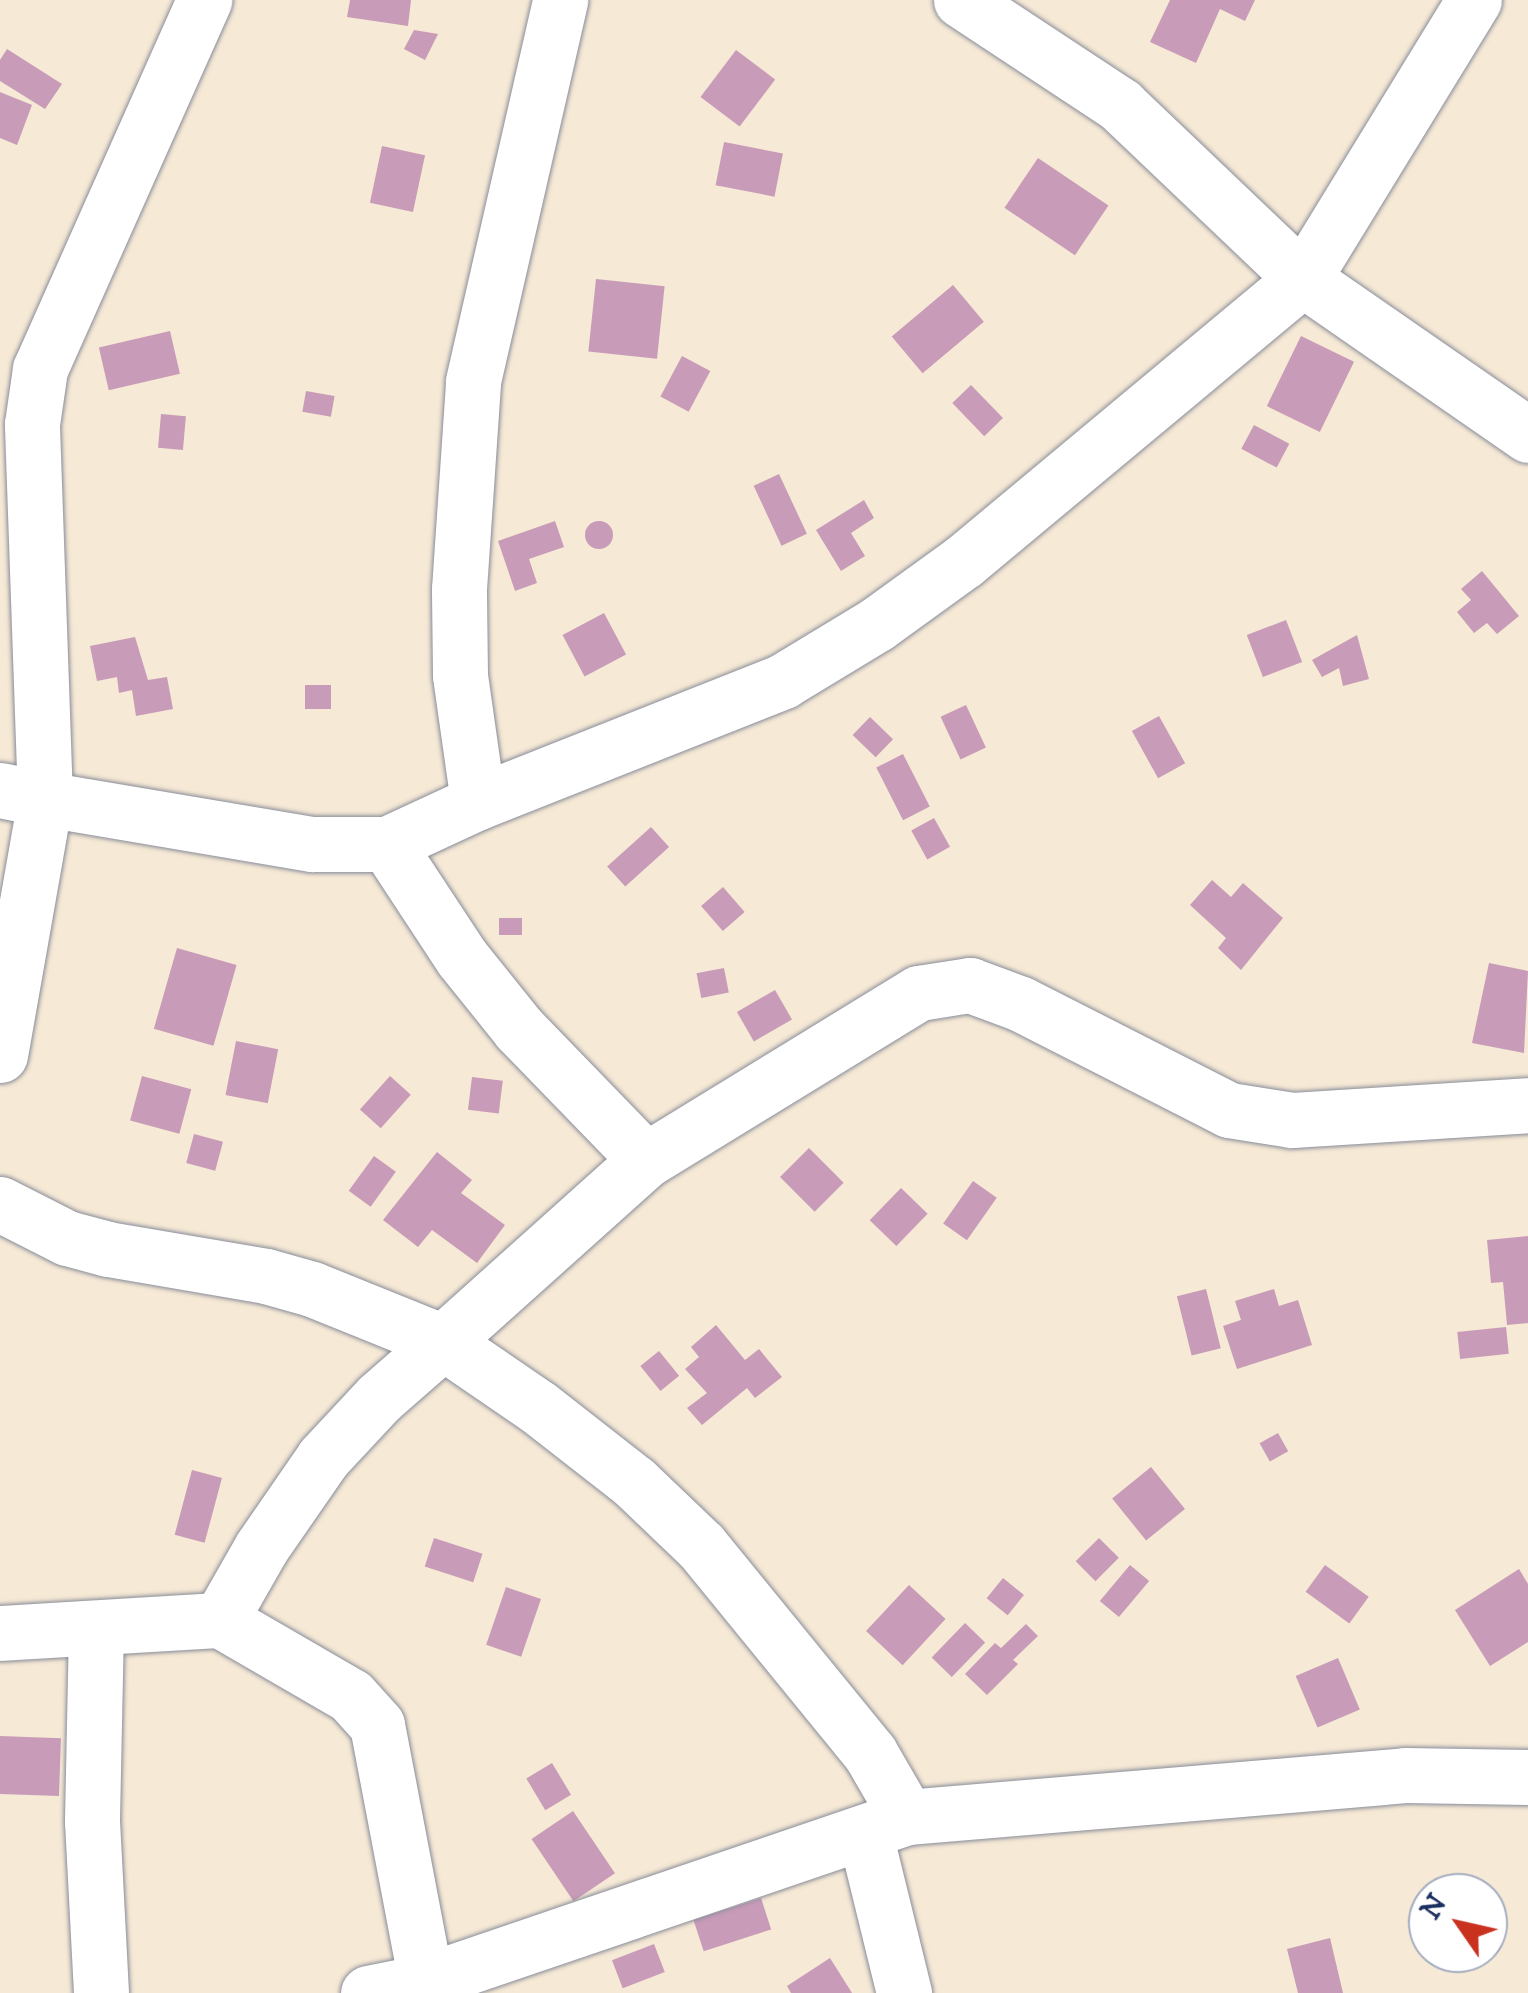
<!DOCTYPE html>
<style>
body{margin:0}
#map{position:relative;width:1528px;height:1993px;overflow:hidden;background:#f6e9d5;font-family:"IM FELL DW Pica",serif}
div>[style]{position:absolute}
[style*='--x']{left:calc(var(--x)*1px);top:calc(var(--y)*1px);width:calc(var(--w)*1px);rotate:calc(var(--a)*1deg)}
.building>*{inset:0;background:#c89bb8;transform-origin:0 0}
.round{border-radius:50%}
.roads{filter:drop-shadow(0 0 2px #888c9a) drop-shadow(0 0 2px #888c9a)}
.minor>*{height:55px;margin:-27.5px;padding:0 27.5px;transform-origin:27.5px;border-radius:27.5px;background:#fff}
span{translate:-50% -50%;white-space:nowrap;text-align:center;line-height:1.15;-webkit-text-stroke:8px #fff;paint-order:stroke}
.north{position:absolute;left:1408px;top:1873px;width:100px;height:100px;box-sizing:border-box;background:#fff;border:2px solid #a4acbf;border-radius:50%;rotate:304deg;font-size:28px;font-weight:700;line-height:40px;text-align:center;color:#1b2f5e}
.north::after{content:'';display:block;margin:auto;width:35px;height:45px;background:#c8321e;clip-path:polygon(50% 0,100% 100%,50% 72%,0 100%)}
</style>
<div id="map">
<div class="building">
<i style="clip-path:polygon(350px 0,411px 0,408px 26px,347px 17px)"></i>
<i style="clip-path:polygon(1170px 0,1255px 0,1245px 21px,1220px 9px,1196px 63px,1150px 42px)"></i>
<i style="clip-path:polygon(414px 30px,438px 34px,425px 60px,404px 49px)"></i>
<i style="clip-path:polygon(7px 49px,62px 84px,45px 109px,0 81px,0 60px)"></i>
<i style="left:736px;top:50px;width:49px;height:59px;rotate:37deg"></i>
<i style="clip-path:polygon(0 92px,32px 105px,17px 145px,0 138px)"></i>
<i style="left:724px;top:142px;width:60px;height:44px;rotate:11deg"></i>
<i style="left:382px;top:146px;width:44px;height:58px;rotate:12deg"></i>
<i style="left:1038px;top:158px;width:85px;height:60px;rotate:34deg"></i>
<i style="left:596px;top:279px;width:69px;height:73px;rotate:6deg"></i>
<i style="left:953px;top:285px;width:48px;height:80px;rotate:50deg"></i>
<i style="left:170px;top:331px;width:44px;height:73px;rotate:77deg"></i>
<i style="left:1301px;top:336px;width:59px;height:78px;rotate:26deg"></i>
<i style="left:682px;top:356px;width:32px;height:46px;rotate:28deg"></i>
<i style="left:971px;top:385px;width:46px;height:26px;rotate:46deg"></i>
<i style="left:306px;top:391px;width:29px;height:21px;rotate:10deg"></i>
<i style="left:161px;top:414px;width:25px;height:34px;rotate:5deg"></i>
<i style="left:1254px;top:425px;width:40px;height:27px;rotate:28deg"></i>
<i style="left:779px;top:474px;width:66px;height:28px;rotate:65deg"></i>
<i style="clip-path:polygon(864px 500px,874px 518px,851px 533px,865px 556px,841px 571px,816px 530px)"></i>
<i class="round" style="left:585px;top:521px;width:28px;height:28px"></i>
<i style="clip-path:polygon(555px 521px,564px 547px,529px 559px,537px 583px,515px 591px,498px 541px)"></i>
<i style="clip-path:polygon(1482px 571px,1519px 616px,1497px 634px,1487px 623px,1474px 633px,1457px 612px,1471px 600px,1461px 589px)"></i>
<i style="left:604px;top:613px;width:47px;height:47px;rotate:62deg"></i>
<i style="left:1286px;top:620px;width:45px;height:42px;rotate:69deg"></i>
<i style="clip-path:polygon(1357px 635px,1369px 679px,1343px 686px,1339px 668px,1322px 677px,1312px 660px)"></i>
<i style="clip-path:polygon(135px 637px,148px 680px,167px 677px,173px 709px,136px 716px,132px 690px,119px 693px,117px 677px,97px 681px,90px 646px)"></i>
<i style="left:305px;top:685px;width:26px;height:24px"></i>
<i style="left:966px;top:705px;width:47px;height:28px;rotate:65deg"></i>
<i style="left:1159px;top:716px;width:54px;height:31px;rotate:61deg"></i>
<i style="left:870px;top:717px;width:32px;height:25px;rotate:44deg"></i>
<i style="left:903px;top:754px;width:59px;height:30px;rotate:63deg"></i>
<i style="left:934px;top:818px;width:33px;height:26px;rotate:61deg"></i>
<i style="left:651px;top:827px;width:27px;height:59px;rotate:48deg"></i>
<i style="clip-path:polygon(1212px 880px,1231px 897px,1243px 883px,1283px 918px,1241px 970px,1218px 948px,1226px 938px,1190px 905px)"></i>
<i style="left:723px;top:887px;width:33px;height:29px;rotate:49deg"></i>
<i style="left:499px;top:918px;width:23px;height:17px"></i>
<i style="left:177px;top:948px;width:62px;height:84px;rotate:16deg"></i>
<i style="clip-path:polygon(1489px 963px,1528px 971px,1524px 1053px,1472px 1043px)"></i>
<i style="left:724px;top:968px;width:25px;height:28px;rotate:79deg"></i>
<i style="left:775px;top:990px;width:34px;height:44px;rotate:60deg"></i>
<i style="left:236px;top:1041px;width:43px;height:55px;rotate:11deg"></i>
<i style="left:142px;top:1076px;width:51px;height:46px;rotate:15deg"></i>
<i style="left:390px;top:1076px;width:28px;height:45px;rotate:42deg"></i>
<i style="left:472px;top:1077px;width:31px;height:33px;rotate:7deg"></i>
<i style="left:194px;top:1134px;width:30px;height:30px;rotate:15deg"></i>
<i style="left:809px;top:1148px;width:49px;height:41px;rotate:45deg"></i>
<i style="clip-path:polygon(437px 1152px,472px 1180px,461px 1193px,505px 1225px,477px 1263px,432px 1230px,418px 1247px,383px 1220px)"></i>
<i style="left:374px;top:1156px;width:27px;height:43px;rotate:36deg"></i>
<i style="left:973px;top:1181px;width:29px;height:52px;rotate:35deg"></i>
<i style="left:901px;top:1188px;width:37px;height:45px;rotate:44deg"></i>
<i style="clip-path:polygon(1528px 1236px,1528px 1323px,1507px 1325px,1503px 1282px,1491px 1283px,1487px 1240px)"></i>
<i style="left:1206px;top:1289px;width:61px;height:30px;rotate:76deg"></i>
<i style="clip-path:polygon(1274px 1289px,1279px 1306px,1298px 1300px,1312px 1345px,1237px 1369px,1223px 1326px,1241px 1320px,1235px 1301px)"></i>
<i style="clip-path:polygon(716px 1325px,745px 1360px,759px 1349px,782px 1377px,755px 1398px,747px 1388px,702px 1425px,687px 1408px,707px 1393px,685px 1369px,699px 1357px,691px 1347px)"></i>
<i style="left:1506px;top:1327px;width:27px;height:49px;rotate:84deg"></i>
<i style="left:659px;top:1351px;width:32px;height:24px;rotate:51deg"></i>
<i style="left:1278px;top:1433px;width:21px;height:21px;rotate:61deg"></i>
<i style="left:1151px;top:1467px;width:54px;height:50px;rotate:51deg"></i>
<i style="left:192px;top:1470px;width:31px;height:67px;rotate:15deg"></i>
<i style="left:434px;top:1538px;width:51px;height:30px;rotate:18deg"></i>
<i style="left:1099px;top:1538px;width:28px;height:33px;rotate:45deg"></i>
<i style="left:1130px;top:1565px;width:25px;height:47px;rotate:40deg"></i>
<i style="left:1325px;top:1565px;width:54px;height:33px;rotate:36deg"></i>
<i style="clip-path:polygon(1519px 1569px,1528px 1584px,1528px 1642px,1490px 1666px,1455px 1610px)"></i>
<i style="left:1003px;top:1578px;width:27px;height:26px;rotate:39deg"></i>
<i style="left:909px;top:1585px;width:50px;height:63px;rotate:43deg"></i>
<i style="left:506px;top:1587px;width:37px;height:61px;rotate:19deg"></i>
<i style="left:965px;top:1623px;width:28px;height:48px;rotate:44deg"></i>
<i style="clip-path:polygon(1026px 1624px,1038px 1636px,1013px 1660px,1018px 1664px,987px 1695px,965px 1674px,995px 1643px,1001px 1648px)"></i>
<i style="left:1338px;top:1658px;width:56px;height:46px;rotate:67deg"></i>
<i style="left:0;top:1736px;width:61px;height:58px;rotate:2deg"></i>
<i style="left:552px;top:1763px;width:37px;height:30px;rotate:59deg"></i>
<i style="left:573px;top:1811px;width:75px;height:50px;rotate:56deg"></i>
<i style="left:761px;top:1898px;width:33px;height:71px;rotate:72deg"></i>
<i style="clip-path:polygon(1330px 1938px,1343px 1993px,1298px 1993px,1287px 1949px)"></i>
<i style="left:654px;top:1944px;width:30px;height:45px;rotate:69deg"></i>
<i style="clip-path:polygon(830px 1958px,852px 1993px,791px 1993px,787px 1986px)"></i>
</div>
<div class="roads">
<div class="minor">
<i style="--x:961;--y:0;--w:191;--a:33.4"></i>
<i style="--x:1120;--y:105;--w:253;--a:43.6"></i>
<i style="--x:1303;--y:279;--w:274;--a:34.7"></i>
<i style="--x:0;--y:790;--w:46;--a:11.3"></i>
<i style="--x:45;--y:799;--w:375;--a:-92"></i>
<i style="--x:32;--y:424;--w:56;--a:-81.7"></i>
<i style="--x:40;--y:369;--w:404;--a:-66"></i>
<i style="--x:478;--y:802;--w:128;--a:-98.1"></i>
<i style="--x:460;--y:675;--w:86;--a:-90.7"></i>
<i style="--x:459;--y:589;--w:208;--a:-86.1"></i>
<i style="--x:473;--y:381;--w:391;--a:-77.1"></i>
<i style="--x:387;--y:844;--w:136;--a:56.7"></i>
<i style="--x:462;--y:958;--w:91;--a:51.2"></i>
<i style="--x:519;--y:1029;--w:182;--a:45.9"></i>
<i style="--x:0;--y:1055;--w:260;--a:-80"></i>
<i style="--x:45;--y:799;--w:271;--a:9.6"></i>
<i style="--x:312;--y:844;--w:75;--a:0"></i>
<i style="--x:387;--y:844;--w:100;--a:-24.8"></i>
<i style="--x:478;--y:802;--w:328;--a:-21.6"></i>
<i style="--x:783;--y:681;--w:110;--a:-31.2"></i>
<i style="--x:877;--y:624;--w:107;--a:-35.9"></i>
<i style="--x:964;--y:561;--w:441;--a:-39.8"></i>
<i style="--x:1303;--y:279;--w:327;--a:-58.5"></i>
<i style="--x:0;--y:1204;--w:75;--a:26.9"></i>
<i style="--x:67;--y:1238;--w:42;--a:15"></i>
<i style="--x:108;--y:1249;--w:160;--a:9.7"></i>
<i style="--x:266;--y:1276;--w:48;--a:15.8"></i>
<i style="--x:312;--y:1289;--w:141;--a:22"></i>
<i style="--x:443;--y:1342;--w:273;--a:-41.9"></i>
<i style="--x:646;--y:1160;--w:320;--a:-31.5"></i>
<i style="--x:919;--y:993;--w:52;--a:-8.9"></i>
<i style="--x:970;--y:985;--w:54;--a:20.4"></i>
<i style="--x:1021;--y:1004;--w:233;--a:27"></i>
<i style="--x:1229;--y:1110;--w:64;--a:9"></i>
<i style="--x:1292;--y:1120;--w:236;--a:-3.6"></i>
<i style="--x:220;--y:1620;--w:151;--a:30.1"></i>
<i style="--x:351;--y:1696;--w:39;--a:48"></i>
<i style="--x:377;--y:1725;--w:273;--a:79.2"></i>
<i style="--x:96;--y:1628;--w:193;--a:91.2"></i>
<i style="--x:92;--y:1821;--w:172;--a:87"></i>
<i style="--x:0;--y:1633;--w:220;--a:-3.4"></i>
<i style="--x:220;--y:1620;--w:83;--a:-60.3"></i>
<i style="--x:261;--y:1548;--w:109;--a:-55.4"></i>
<i style="--x:323;--y:1458;--w:82;--a:-47"></i>
<i style="--x:379;--y:1398;--w:85;--a:-41.2"></i>
<i style="--x:443;--y:1342;--w:115;--a:34.4"></i>
<i style="--x:538;--y:1407;--w:122;--a:38"></i>
<i style="--x:634;--y:1482;--w:93;--a:43.7"></i>
<i style="--x:701;--y:1546;--w:267;--a:50.8"></i>
<i style="--x:870;--y:1753;--w:74;--a:60"></i>
<i style="--x:865;--y:1834;--w:164;--a:76.2"></i>
<i style="--x:368;--y:1993;--w:56;--a:-11.3"></i>
<i style="--x:423;--y:1982;--w:511;--a:-18.82"></i>
<i style="--x:907;--y:1817;--w:500;--a:-4.8"></i>
<i style="--x:1405;--y:1775;--w:123;--a:0.9"></i>
</div>
</div>
<div class="north">N</div>
</div>
